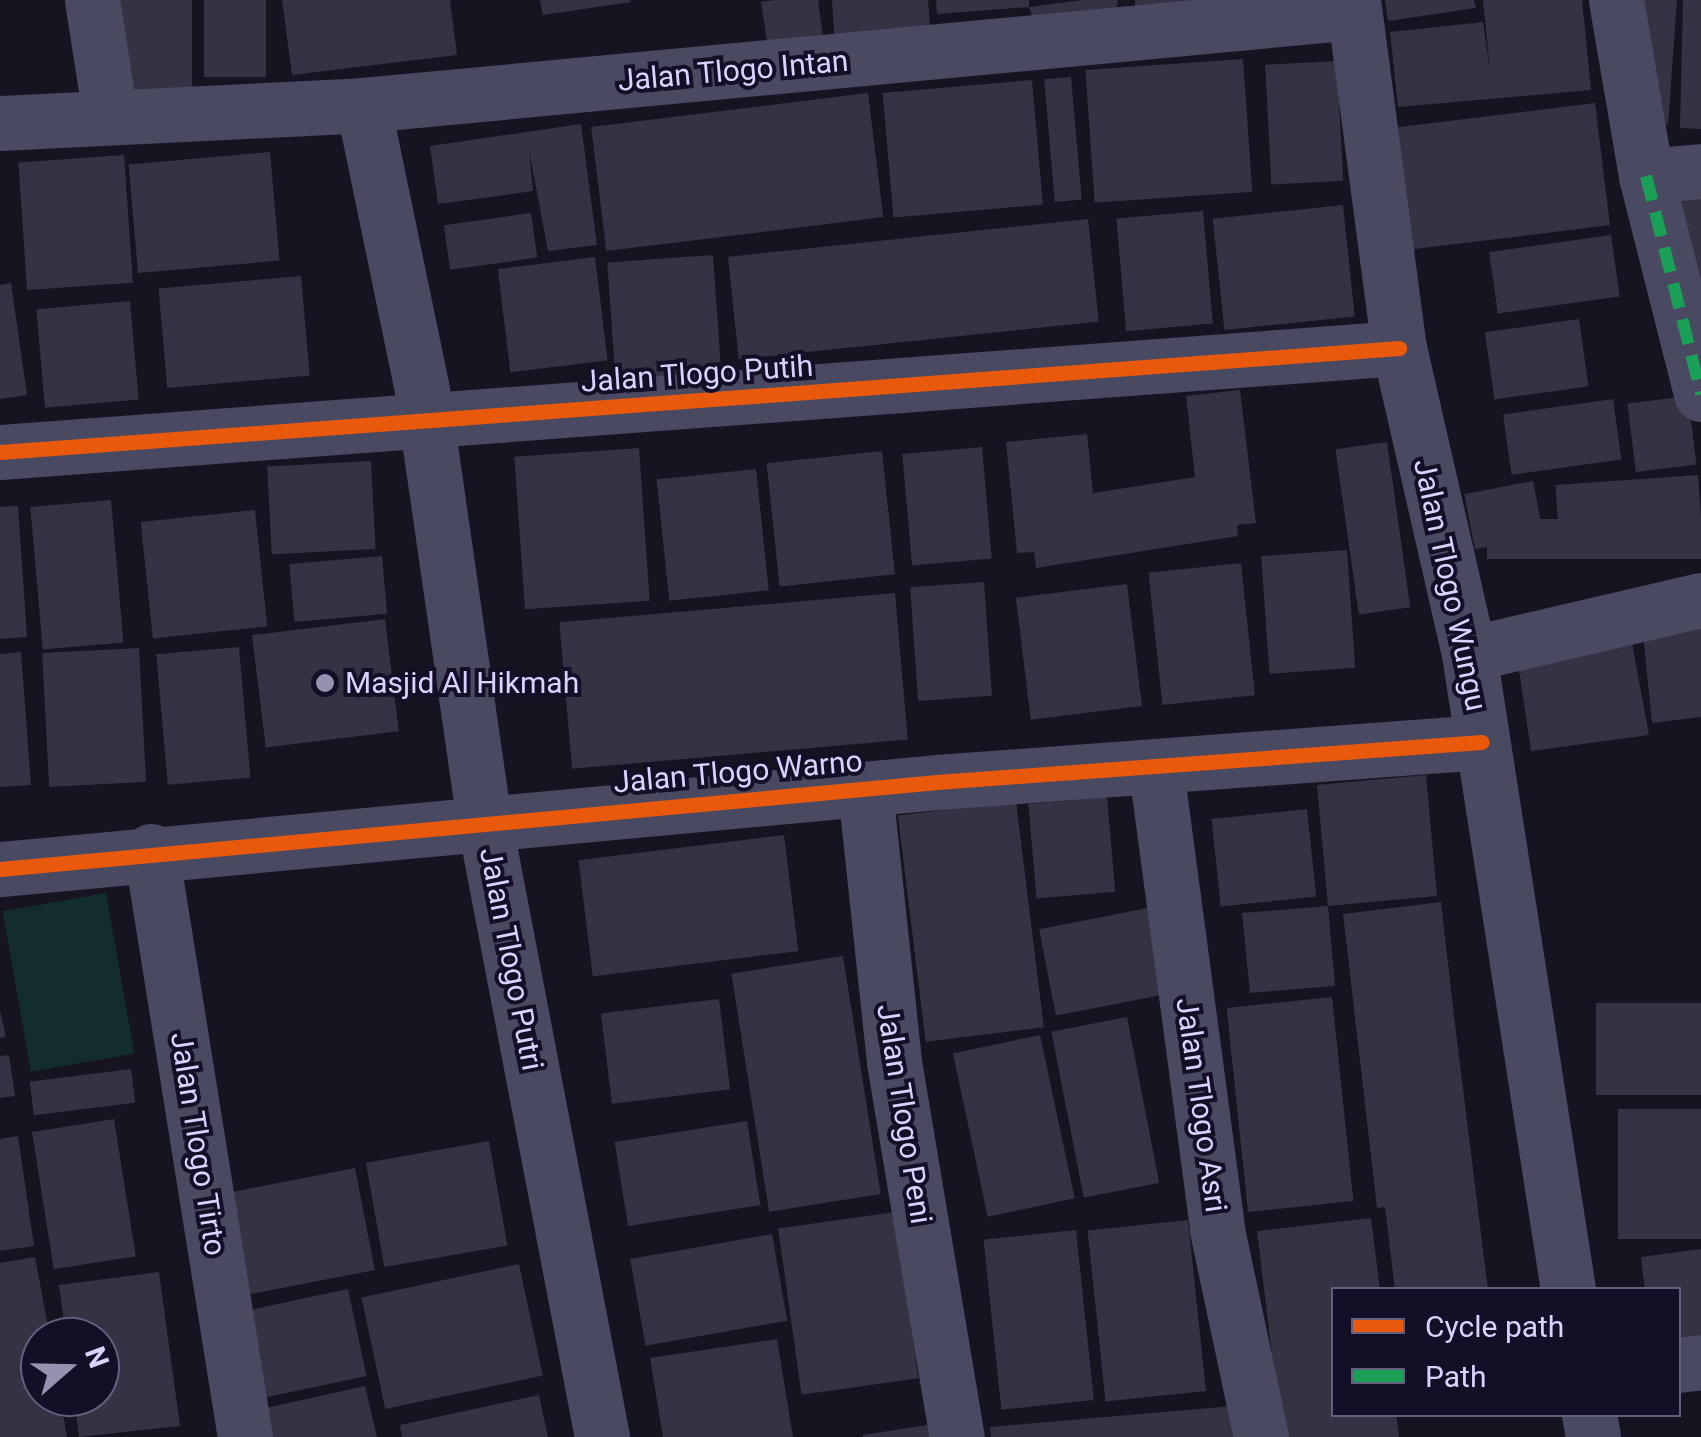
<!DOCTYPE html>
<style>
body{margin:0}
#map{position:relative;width:1701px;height:1437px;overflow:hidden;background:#161421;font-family:Roboto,sans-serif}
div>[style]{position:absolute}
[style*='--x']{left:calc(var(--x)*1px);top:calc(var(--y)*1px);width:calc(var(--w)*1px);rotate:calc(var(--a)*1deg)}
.green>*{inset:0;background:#132c2d;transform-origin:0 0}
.building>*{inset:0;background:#343243;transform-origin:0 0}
.minor>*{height:55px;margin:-27.5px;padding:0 27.5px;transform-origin:27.5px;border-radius:27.5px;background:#4a4962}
.quiet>*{height:12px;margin-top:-6px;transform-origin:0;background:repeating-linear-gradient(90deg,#1a9f57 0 25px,transparent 0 37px)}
.cycleway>*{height:15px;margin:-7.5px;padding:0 7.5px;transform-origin:7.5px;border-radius:7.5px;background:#e8590c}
.dots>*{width:28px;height:28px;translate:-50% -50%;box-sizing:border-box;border:5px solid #130f26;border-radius:50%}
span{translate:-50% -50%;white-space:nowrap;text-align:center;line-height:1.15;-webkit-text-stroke:8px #130f26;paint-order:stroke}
.street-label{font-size:30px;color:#d9d4ff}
.poi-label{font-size:30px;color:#d9d4ff}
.left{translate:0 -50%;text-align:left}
.legend{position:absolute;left:1331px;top:1287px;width:350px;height:130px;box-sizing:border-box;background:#130f26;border:2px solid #625e7d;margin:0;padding:12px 18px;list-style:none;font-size:30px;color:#d9d4ff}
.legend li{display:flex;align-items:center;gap:20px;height:50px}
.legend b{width:50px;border:2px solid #625e7d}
.north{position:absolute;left:20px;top:1317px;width:100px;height:100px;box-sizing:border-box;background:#130f26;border:2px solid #625e7d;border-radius:50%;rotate:70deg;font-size:28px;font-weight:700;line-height:40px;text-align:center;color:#d9d4ff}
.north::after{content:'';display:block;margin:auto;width:35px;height:45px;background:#9591b1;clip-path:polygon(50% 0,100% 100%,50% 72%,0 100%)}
</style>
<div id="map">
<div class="green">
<i style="left:106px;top:893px;width:163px;height:105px;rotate:80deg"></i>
</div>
<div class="building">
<i style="left:115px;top:0;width:77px;height:101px"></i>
<i style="left:204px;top:0;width:62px;height:77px"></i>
<i style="clip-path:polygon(282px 0,450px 0,457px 55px,292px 75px)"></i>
<i style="clip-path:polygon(540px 0,630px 0,631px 2px,543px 15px)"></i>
<i style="clip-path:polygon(775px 0,818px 0,825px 53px,770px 61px,761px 2px)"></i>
<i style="clip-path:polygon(832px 0,928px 0,931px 41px,835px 48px)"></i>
<i style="clip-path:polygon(936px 0,1029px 0,1029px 7px,937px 14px)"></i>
<i style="clip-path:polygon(1082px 0,1118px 0,1113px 28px,1039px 36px,1029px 7px)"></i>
<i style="clip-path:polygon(1135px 0,1202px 0,1135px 15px)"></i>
<i style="clip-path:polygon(1385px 0,1474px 0,1476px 8px,1388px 21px)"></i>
<i style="clip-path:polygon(1483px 0,1582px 0,1591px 90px,1398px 107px,1390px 32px,1483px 22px,1490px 70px)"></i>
<i style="clip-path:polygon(1626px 0,1677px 0,1668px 125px,1639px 101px)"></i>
<i style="clip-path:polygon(1683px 0,1701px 0,1701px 129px,1680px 128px)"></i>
<i style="left:1243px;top:59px;width:133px;height:158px;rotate:86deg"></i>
<i style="left:1337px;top:61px;width:120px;height:72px;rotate:87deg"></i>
<i style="left:1071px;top:77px;width:123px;height:27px;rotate:85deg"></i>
<i style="left:1032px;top:80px;width:125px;height:150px;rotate:85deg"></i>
<i style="left:868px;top:93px;width:125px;height:279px;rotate:83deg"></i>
<i style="left:1595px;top:103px;width:123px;height:199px;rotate:83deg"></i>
<i style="clip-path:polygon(581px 124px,597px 245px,548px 251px,529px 150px,533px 191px,438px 204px,430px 146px)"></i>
<i style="left:270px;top:152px;width:109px;height:142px;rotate:85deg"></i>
<i style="left:124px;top:155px;width:128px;height:106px;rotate:86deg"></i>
<i style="clip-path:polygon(1701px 188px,1701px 324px,1677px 192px)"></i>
<i style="left:1343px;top:205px;width:112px;height:131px;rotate:84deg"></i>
<i style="left:1203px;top:211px;width:113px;height:87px;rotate:85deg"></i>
<i style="left:531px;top:213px;width:45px;height:88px;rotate:82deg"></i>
<i style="left:1088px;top:219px;width:103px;height:362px;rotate:84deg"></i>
<i style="left:1611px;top:235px;width:62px;height:123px;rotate:82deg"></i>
<i style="left:713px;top:255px;width:118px;height:106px;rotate:86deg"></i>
<i style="left:595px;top:257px;width:104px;height:98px;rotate:83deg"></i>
<i style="left:301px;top:276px;width:100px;height:143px;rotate:85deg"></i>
<i style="clip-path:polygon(11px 283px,27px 395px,0 399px,0 285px)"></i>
<i style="left:130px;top:301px;width:99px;height:94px;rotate:85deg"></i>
<i style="left:1579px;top:319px;width:68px;height:95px;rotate:82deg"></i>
<i style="clip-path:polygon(1240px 390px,1256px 523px,1237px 525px,1238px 536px,1036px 568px,1034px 552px,1017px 553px,1006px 442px,1087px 434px,1093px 493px,1195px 477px,1186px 396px)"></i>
<i style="left:1688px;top:396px;width:69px;height:61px;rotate:83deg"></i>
<i style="left:1613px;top:399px;width:61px;height:111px;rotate:82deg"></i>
<i style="left:1387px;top:442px;width:167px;height:52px;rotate:82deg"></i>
<i style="left:982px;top:447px;width:112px;height:80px;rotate:85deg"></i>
<i style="left:639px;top:448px;width:153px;height:125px;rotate:86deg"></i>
<i style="left:882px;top:451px;width:124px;height:116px;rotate:84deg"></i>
<i style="left:371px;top:461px;width:88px;height:104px;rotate:87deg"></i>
<i style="left:756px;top:469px;width:122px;height:100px;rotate:84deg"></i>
<i style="left:1698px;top:475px;width:44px;height:143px;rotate:86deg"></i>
<i style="left:1533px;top:481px;width:56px;height:70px;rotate:79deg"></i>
<i style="left:111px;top:500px;width:143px;height:81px;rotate:85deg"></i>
<i style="clip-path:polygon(18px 506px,27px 637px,0 639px,0 507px)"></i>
<i style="left:255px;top:510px;width:117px;height:115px;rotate:84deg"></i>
<i style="left:1701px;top:519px;width:40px;height:214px;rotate:90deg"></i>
<i style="left:1347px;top:550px;width:118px;height:86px;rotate:86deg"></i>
<i style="left:382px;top:556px;width:58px;height:93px;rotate:85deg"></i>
<i style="left:1241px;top:563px;width:133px;height:93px;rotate:84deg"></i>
<i style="left:984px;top:582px;width:114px;height:74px;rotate:86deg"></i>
<i style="left:1127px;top:584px;width:123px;height:112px;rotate:83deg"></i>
<i style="left:895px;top:593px;width:147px;height:337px;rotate:85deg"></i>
<i style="left:385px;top:619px;width:113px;height:134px;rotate:83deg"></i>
<i style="clip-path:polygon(1701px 621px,1701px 717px,1652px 723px,1643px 634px)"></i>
<i style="clip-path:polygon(1630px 632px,1649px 735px,1531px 751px,1518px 663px)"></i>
<i style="left:239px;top:647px;width:131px;height:83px;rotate:85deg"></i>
<i style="left:139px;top:648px;width:134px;height:97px;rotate:87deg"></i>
<i style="clip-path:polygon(21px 652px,31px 785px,0 787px,0 654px)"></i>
<i style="clip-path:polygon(1426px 775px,1437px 896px,1328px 906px,1335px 986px,1250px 993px,1242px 913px,1328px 906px,1317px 785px)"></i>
<i style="left:1107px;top:797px;width:95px;height:79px;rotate:85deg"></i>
<i style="left:1016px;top:801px;width:228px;height:119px;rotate:83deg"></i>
<i style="left:1307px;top:809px;width:88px;height:96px;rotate:84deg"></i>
<i style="left:784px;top:835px;width:117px;height:207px;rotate:83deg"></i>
<i style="clip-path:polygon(1441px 902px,1454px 1016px,1488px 1290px,1395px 1290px,1385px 1207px,1377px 1208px,1343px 914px)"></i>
<i style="left:1153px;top:907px;width:88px;height:116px;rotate:79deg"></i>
<i style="left:843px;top:956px;width:241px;height:113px;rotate:81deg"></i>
<i style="left:1332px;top:997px;width:205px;height:106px;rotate:84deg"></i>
<i style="left:719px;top:999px;width:91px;height:119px;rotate:83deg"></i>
<i style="left:1701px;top:1003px;width:92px;height:105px;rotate:90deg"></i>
<i style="clip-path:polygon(0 1011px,6px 1037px,0 1038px)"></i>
<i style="left:1127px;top:1017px;width:169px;height:77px;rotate:79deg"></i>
<i style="left:1040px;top:1035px;width:167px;height:89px;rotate:78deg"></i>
<i style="clip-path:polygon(9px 1055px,15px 1096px,0 1098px,0 1056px)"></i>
<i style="left:131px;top:1069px;width:34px;height:102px;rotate:83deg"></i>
<i style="left:1701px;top:1109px;width:130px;height:83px;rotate:90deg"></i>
<i style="left:114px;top:1119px;width:139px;height:83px;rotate:81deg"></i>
<i style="left:747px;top:1121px;width:85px;height:134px;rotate:81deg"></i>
<i style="clip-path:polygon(18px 1136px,34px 1246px,0 1251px,0 1139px)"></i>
<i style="left:489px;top:1141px;width:106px;height:125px;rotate:80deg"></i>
<i style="left:355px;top:1168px;width:104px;height:141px;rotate:79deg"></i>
<i style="left:895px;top:1212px;width:168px;height:118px;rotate:82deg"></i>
<i style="clip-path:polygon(1371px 1218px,1380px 1290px,1334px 1290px,1334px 1414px,1396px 1414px,1399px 1437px,1282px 1437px,1257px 1231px)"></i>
<i style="left:1188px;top:1220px;width:172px;height:101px;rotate:84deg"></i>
<i style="left:1076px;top:1230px;width:171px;height:93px;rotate:84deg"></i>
<i style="left:772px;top:1234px;width:88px;height:144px;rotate:80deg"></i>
<i style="clip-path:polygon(1701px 1249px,1701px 1341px,1678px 1344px,1678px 1290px,1645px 1290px,1641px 1257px)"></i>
<i style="clip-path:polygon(35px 1257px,50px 1337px,40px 1337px,40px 1397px,60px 1397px,67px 1437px,0 1437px,0 1263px)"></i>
<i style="left:519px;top:1264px;width:114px;height:161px;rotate:78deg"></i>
<i style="clip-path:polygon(159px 1272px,180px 1426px,79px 1437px,74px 1397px,100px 1397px,100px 1337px,66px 1337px,59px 1285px)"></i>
<i style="left:348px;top:1289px;width:89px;height:106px;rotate:78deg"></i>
<i style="clip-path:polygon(777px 1339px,793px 1437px,663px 1437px,650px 1358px)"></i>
<i style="clip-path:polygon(365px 1386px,377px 1437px,263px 1437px,257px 1410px)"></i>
<i style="clip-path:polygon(539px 1395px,548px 1437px,402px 1437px,400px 1425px)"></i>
<i style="clip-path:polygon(1233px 1406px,1236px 1437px,991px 1437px,990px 1427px)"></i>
<i style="clip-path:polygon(934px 1424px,936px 1437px,863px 1437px,863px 1435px)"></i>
</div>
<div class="minor">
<i style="--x:92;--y:0;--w:116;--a:81.1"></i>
<i style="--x:1353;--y:0;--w:351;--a:82.5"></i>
<i style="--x:1399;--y:348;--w:314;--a:77.1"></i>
<i style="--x:1469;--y:654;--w:644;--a:81.15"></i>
<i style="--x:1616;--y:0;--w:179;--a:80.3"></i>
<i style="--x:1646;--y:176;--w:225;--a:75.8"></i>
<i style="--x:363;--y:105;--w:292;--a:78.3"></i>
<i style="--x:422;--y:391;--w:433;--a:81.8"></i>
<i style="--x:484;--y:820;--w:628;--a:79.17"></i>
<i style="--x:0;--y:123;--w:363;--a:-2.8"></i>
<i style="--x:363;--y:105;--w:995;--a:-5.36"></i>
<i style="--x:1646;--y:176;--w:55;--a:-5.2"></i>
<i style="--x:0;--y:452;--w:1403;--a:-4.25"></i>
<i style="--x:1469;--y:654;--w:238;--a:-13.1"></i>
<i style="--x:1156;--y:770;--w:464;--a:82.4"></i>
<i style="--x:1217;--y:1230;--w:212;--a:78"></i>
<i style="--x:865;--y:790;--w:274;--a:83.9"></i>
<i style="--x:894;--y:1062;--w:380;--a:80.5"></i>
<i style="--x:151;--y:851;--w:593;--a:80.89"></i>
<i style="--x:0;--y:869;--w:941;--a:-5.3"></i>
<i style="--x:937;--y:782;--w:546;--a:-4.2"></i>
<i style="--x:1678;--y:1365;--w:23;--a:-7"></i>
<i style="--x:1589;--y:1414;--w:23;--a:80"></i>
</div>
<div class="quiet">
<i style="--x:1646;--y:176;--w:225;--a:75.8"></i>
</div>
<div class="cycleway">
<i style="--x:0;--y:452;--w:1403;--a:-4.25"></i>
<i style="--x:0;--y:869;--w:941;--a:-5.3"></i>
<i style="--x:937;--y:782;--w:546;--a:-4.2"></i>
</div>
<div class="dots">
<i style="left:325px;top:683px;background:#9591b1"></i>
</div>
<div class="street-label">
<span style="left:733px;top:71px;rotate:-5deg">Jalan Tlogo Intan</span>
<span style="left:697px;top:374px;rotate:-4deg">Jalan Tlogo Putih</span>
<span style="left:1450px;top:585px;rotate:78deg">Jalan Tlogo Wungu</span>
<span style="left:738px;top:772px;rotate:-5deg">Jalan Tlogo Warno</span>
<span style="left:511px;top:959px;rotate:79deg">Jalan Tlogo Putri</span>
<span style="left:1201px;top:1105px;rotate:82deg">Jalan Tlogo Asri</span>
<span style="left:904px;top:1114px;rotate:81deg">Jalan Tlogo Peni</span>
<span style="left:198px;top:1144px;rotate:81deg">Jalan Tlogo Tirto</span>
</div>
<div class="poi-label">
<span class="left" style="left:345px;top:683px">Masjid Al Hikmah</span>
</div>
<ul class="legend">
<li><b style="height:12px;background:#e8590c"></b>Cycle path</li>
<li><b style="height:12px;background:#1a9f57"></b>Path</li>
</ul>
<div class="north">N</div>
</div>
